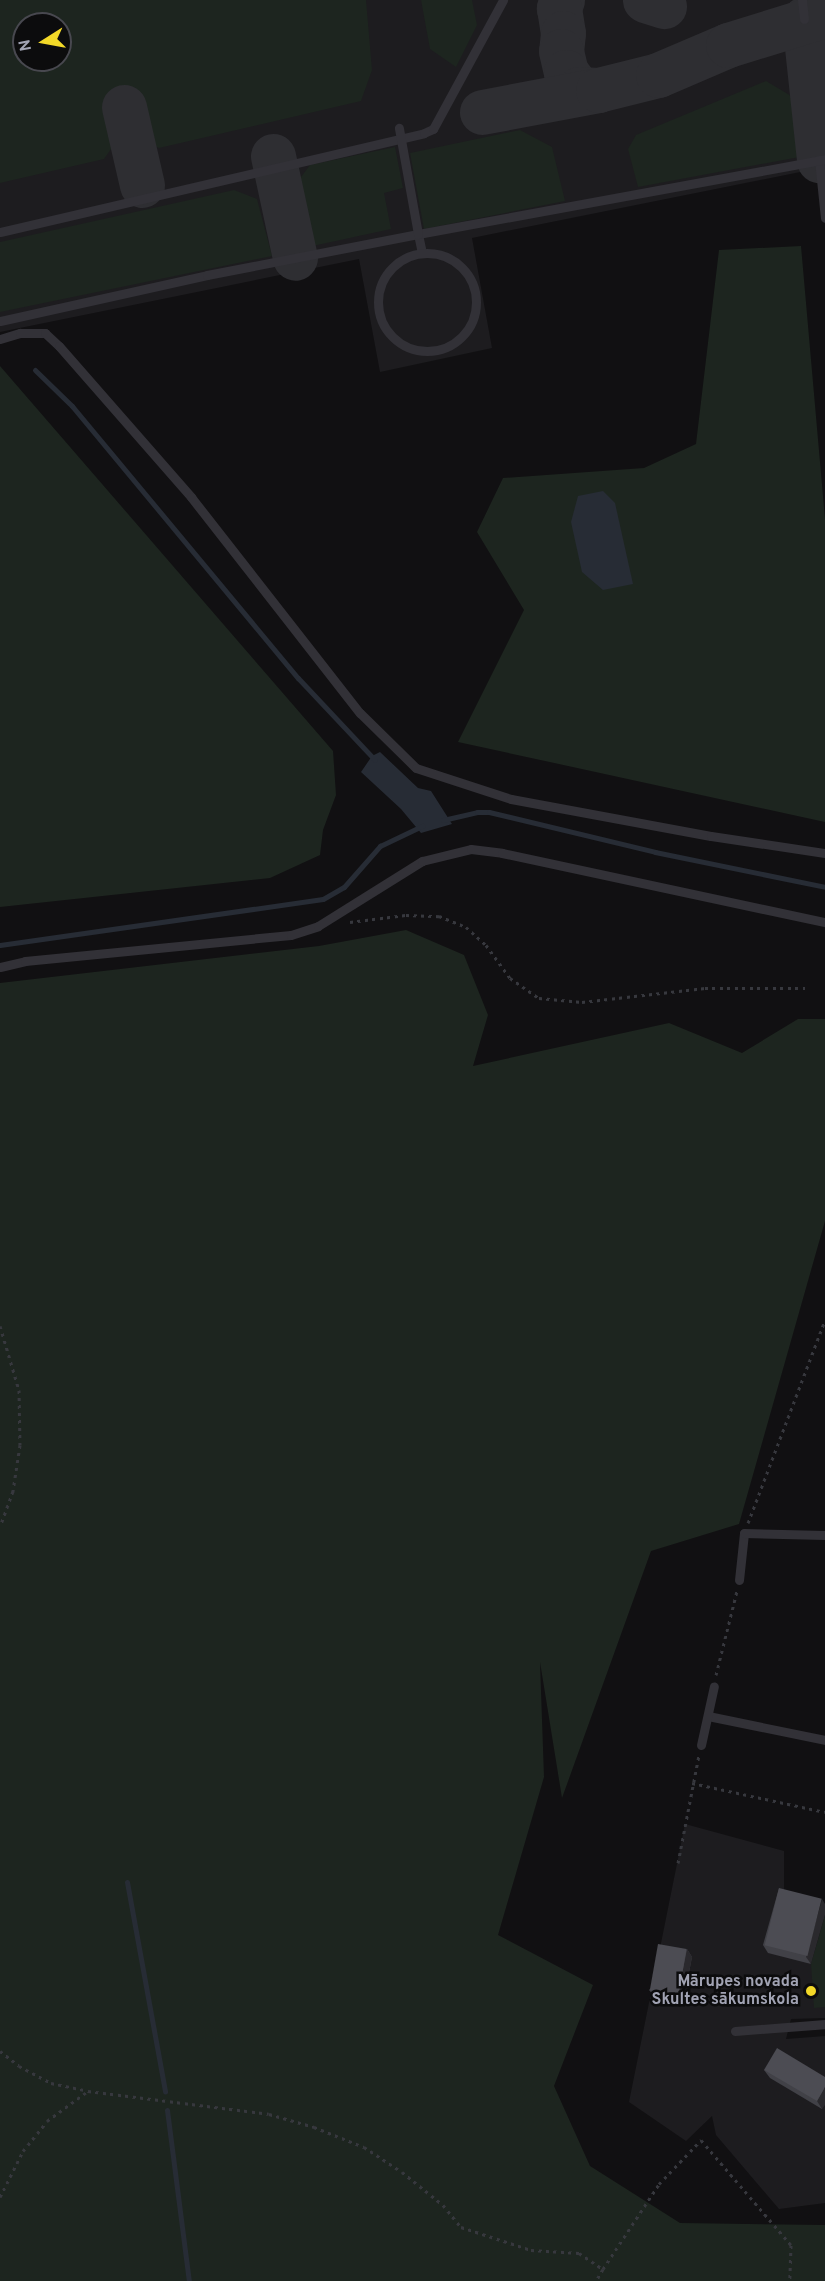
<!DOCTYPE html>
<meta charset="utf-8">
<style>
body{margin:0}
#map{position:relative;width:825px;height:2281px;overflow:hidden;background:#111012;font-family:Overpass,sans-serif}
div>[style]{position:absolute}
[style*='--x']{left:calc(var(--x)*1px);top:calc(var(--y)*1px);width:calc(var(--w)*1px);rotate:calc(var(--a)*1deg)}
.built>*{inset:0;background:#1d1c1f}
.green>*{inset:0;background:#1d251f}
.water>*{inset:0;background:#272c35}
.stream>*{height:5px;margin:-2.5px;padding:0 2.5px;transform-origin:2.5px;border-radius:2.5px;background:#272c35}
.taxiway>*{height:45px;margin:-22.5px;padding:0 22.5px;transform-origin:22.5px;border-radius:22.5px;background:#2e2e32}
.path>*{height:3px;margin-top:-1.5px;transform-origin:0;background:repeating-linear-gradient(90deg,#37383e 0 3px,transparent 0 7.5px)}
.lane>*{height:9px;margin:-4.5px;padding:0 4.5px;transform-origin:4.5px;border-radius:4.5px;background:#323137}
.lane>.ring{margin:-4.5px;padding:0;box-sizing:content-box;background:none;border:9px solid #323137;border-radius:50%}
.wall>*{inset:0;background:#414147}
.shaded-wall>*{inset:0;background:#2a292d}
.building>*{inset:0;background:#4c4c53;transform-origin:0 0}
.dots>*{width:16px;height:16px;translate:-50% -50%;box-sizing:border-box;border:3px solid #0c0c0d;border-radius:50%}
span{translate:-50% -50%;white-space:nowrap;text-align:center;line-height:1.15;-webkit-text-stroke:5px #0c0c0d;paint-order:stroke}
.poi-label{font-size:16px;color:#a1a3b3;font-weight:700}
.right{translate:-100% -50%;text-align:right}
.north{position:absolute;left:12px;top:12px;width:60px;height:60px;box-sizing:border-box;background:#0c0c0d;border:2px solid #48484f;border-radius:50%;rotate:259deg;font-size:16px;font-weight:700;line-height:24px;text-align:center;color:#a1a3b3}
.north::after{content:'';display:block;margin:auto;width:21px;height:27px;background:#f3d928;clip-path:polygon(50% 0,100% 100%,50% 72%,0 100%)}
</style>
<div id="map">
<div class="built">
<i style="clip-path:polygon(evenodd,0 0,825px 0,825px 167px,472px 238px,492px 348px,380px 372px,359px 259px,0 332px,0 0,24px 24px,60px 24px,60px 60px,24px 60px,24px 24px)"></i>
<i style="clip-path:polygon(685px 1824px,784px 1851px,784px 1895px,811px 1964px,825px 1920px,825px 2018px,791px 2019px,786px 2039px,825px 2036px,825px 2203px,779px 2209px,716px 2135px,712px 2116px,686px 2141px,629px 2102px)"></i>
</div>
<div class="green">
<i style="clip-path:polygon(evenodd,0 0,366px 0,372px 70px,361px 101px,159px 148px,147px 142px,136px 96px,108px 103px,116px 142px,104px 159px,0 183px,0 0,24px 24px,60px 24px,60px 60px,24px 60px,24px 24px)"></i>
<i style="clip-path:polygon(421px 0,472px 0,477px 25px,456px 67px,430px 49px)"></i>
<i style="clip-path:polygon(766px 81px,798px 100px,805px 156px,638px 187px,628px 149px,636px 135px)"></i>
<i style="clip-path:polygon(520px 130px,552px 147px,565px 201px,424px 229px,410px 153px)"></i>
<i style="clip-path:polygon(395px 147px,403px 188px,384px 193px,391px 229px,308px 247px,295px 185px,310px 165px)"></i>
<i style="clip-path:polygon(234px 190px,257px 199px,272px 256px,0 312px,0 242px)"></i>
<i style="clip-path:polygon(801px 246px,825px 519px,825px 822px,458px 742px,524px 610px,477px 532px,503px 478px,644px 468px,696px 444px,719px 250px)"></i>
<i style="clip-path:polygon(0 366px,333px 751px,336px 795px,323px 830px,320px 855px,270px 878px,0 907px)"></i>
<i style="clip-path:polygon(406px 930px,464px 955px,488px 1015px,473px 1066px,669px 1023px,742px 1053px,798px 1019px,825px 1019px,825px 1221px,739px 1524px,651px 1551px,562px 1798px,540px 1662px,544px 1777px,498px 1935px,593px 1985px,554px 2086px,590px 2166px,680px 2223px,825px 2225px,825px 2281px,0 2281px,0 983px,319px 946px)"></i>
<i style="clip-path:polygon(825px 1915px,825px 2007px,814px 2008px,811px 1964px)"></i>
</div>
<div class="water">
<i style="clip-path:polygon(603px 491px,615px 503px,633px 584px,603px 590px,582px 572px,571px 522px,578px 496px)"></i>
<i style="clip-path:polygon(380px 752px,418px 788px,431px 791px,452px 824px,421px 833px,401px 809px,361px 772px,372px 756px)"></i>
</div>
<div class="stream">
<i style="--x:35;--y:370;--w:52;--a:44.2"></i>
<i style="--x:72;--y:406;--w:354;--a:50.3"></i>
<i style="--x:298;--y:678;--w:112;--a:46.8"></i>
<i style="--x:443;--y:820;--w:35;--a:-13"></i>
<i style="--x:477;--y:812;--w:12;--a:0"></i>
<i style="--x:489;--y:812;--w:171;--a:13.5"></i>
<i style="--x:655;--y:852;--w:174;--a:11.6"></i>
<i style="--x:0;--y:945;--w:326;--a:-8.1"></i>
<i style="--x:323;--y:899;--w:24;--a:-30"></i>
<i style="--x:344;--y:887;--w:55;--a:-48.7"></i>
<i style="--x:380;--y:846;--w:47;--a:-25.5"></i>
<i style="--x:127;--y:1882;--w:213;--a:79.7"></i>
<i style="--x:167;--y:2110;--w:172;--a:82.7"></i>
</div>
<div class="taxiway">
<i style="--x:562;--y:0;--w:9;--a:111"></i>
<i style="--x:559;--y:8;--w:25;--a:81"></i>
<i style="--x:563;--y:33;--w:18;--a:96"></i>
<i style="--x:561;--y:51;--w:22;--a:77"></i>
<i style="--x:566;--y:72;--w:21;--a:53"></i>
<i style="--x:579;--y:89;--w:19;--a:3"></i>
<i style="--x:645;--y:0;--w:20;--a:18"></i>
<i style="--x:804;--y:19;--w:142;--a:83.9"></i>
<i style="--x:124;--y:107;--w:80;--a:77"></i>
<i style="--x:482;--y:112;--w:118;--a:-10.7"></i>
<i style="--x:598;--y:90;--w:62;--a:-14"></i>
<i style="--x:658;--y:75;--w:76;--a:-23.2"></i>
<i style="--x:728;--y:45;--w:102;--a:-17.2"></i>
<i style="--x:273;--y:156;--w:104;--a:77.8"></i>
</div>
<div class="path">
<i style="--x:350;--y:922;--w:56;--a:-7.1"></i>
<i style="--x:406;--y:915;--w:33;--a:2"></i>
<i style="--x:439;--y:916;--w:29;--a:22"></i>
<i style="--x:466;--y:927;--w:27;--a:42"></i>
<i style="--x:486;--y:945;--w:41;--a:54"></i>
<i style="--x:510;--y:978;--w:35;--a:35"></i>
<i style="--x:539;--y:998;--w:43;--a:5.3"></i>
<i style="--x:582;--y:1002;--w:124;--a:-6.5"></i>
<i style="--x:705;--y:988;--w:100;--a:0"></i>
<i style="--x:0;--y:1326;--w:67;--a:73.5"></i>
<i style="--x:19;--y:1390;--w:55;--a:89"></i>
<i style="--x:20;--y:1445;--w:47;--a:98.7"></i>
<i style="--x:13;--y:1491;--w:37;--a:110"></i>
<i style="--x:748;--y:1523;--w:217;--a:-69.2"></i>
<i style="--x:716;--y:1675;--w:87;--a:-76"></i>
<i style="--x:692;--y:1783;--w:136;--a:12.3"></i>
<i style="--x:678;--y:1863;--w:110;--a:-79"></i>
<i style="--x:0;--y:2051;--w:24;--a:38"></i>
<i style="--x:19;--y:2066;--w:36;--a:28"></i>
<i style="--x:51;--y:2083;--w:38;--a:12"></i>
<i style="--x:88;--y:2091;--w:182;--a:7.2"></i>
<i style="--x:269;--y:2114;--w:47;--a:16.1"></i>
<i style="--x:314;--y:2127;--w:54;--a:21.8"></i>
<i style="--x:364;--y:2147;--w:45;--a:33.3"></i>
<i style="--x:402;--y:2172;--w:53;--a:38.8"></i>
<i style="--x:443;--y:2205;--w:28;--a:51"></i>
<i style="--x:461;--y:2227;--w:74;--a:18.2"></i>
<i style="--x:531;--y:2250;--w:48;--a:3.6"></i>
<i style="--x:579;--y:2253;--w:29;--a:34"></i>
<i style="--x:603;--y:2269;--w:14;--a:120"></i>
<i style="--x:0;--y:2197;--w:51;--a:-63.4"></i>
<i style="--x:23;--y:2151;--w:38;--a:-51"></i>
<i style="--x:47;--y:2121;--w:51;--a:-36.2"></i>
<i style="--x:603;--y:2269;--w:102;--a:-56.6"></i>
<i style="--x:659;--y:2184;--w:61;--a:-46.3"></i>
<i style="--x:701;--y:2140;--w:138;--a:49.4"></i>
<i style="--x:791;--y:2245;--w:36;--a:92"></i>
</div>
<div class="lane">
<i style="--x:802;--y:0;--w:19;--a:84"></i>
<i style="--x:819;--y:160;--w:58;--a:84.1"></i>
<i style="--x:0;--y:232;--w:435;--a:-13.1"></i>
<i style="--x:424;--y:133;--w:10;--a:-24"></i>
<i style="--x:433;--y:129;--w:147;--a:-61.5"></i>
<i style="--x:422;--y:253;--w:19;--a:-102"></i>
<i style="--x:418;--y:234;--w:414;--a:-10.4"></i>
<i class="ring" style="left:378px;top:253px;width:89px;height:89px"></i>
<i style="--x:0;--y:321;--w:212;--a:-12.5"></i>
<i style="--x:207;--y:275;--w:215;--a:-11"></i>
<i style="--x:418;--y:234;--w:108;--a:-100.2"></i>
<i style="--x:0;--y:339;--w:21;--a:-17"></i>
<i style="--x:20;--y:333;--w:25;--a:0"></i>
<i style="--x:45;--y:333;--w:19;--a:43"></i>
<i style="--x:59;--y:346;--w:201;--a:48.8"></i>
<i style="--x:191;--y:497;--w:274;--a:52"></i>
<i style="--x:360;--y:713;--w:78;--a:44.5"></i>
<i style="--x:416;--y:768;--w:100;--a:18.1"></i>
<i style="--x:511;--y:799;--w:203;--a:10.5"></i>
<i style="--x:711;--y:836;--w:115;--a:8.5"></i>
<i style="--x:0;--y:967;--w:26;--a:-13"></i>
<i style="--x:25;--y:961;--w:267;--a:-5.6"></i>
<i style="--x:291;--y:935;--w:28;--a:-18"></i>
<i style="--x:318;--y:926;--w:123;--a:-32"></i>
<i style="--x:422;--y:861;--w:50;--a:-13.8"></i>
<i style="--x:471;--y:849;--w:31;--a:7"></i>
<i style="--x:502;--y:853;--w:330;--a:12.1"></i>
<i style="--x:739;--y:1580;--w:47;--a:-83.9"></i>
<i style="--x:744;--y:1533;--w:81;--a:1.4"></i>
<i style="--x:708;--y:1716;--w:119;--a:11.6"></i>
<i style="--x:701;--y:1745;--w:60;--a:-77.6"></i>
<i style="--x:735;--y:2031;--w:90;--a:-4.4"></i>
</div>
<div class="wall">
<i style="clip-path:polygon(779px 1888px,811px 1964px,768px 1953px,763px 1945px)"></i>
<i style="clip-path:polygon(687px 1949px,692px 1957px,683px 2003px,655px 1997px,649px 1990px)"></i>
<i style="clip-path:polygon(764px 2070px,825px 2077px,822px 2109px,770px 2078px)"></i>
</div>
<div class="shaded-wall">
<i style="clip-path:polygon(822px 1899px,825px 1904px,825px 1915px,811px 1964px,806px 1957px)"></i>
<i style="clip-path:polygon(687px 1949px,692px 1957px,683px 2003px,678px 1995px)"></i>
<i style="clip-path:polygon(825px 2087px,825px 2105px,822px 2109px,817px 2101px)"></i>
</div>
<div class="building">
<i style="left:779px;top:1888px;width:44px;height:59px;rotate:14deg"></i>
<i style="left:658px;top:1944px;width:29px;height:47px;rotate:10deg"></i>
<i style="clip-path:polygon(777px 2048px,825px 2077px,825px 2087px,817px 2101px,764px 2070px)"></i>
</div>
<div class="dots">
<i style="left:811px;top:1991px;background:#f3d928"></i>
</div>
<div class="poi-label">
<span class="right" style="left:799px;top:1991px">Mārupes novada<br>Skultes sākumskola</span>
</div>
<div class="north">N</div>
</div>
